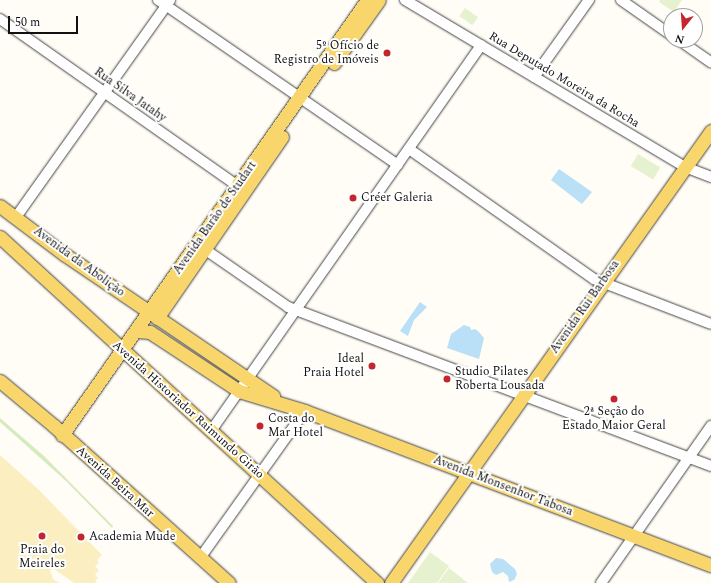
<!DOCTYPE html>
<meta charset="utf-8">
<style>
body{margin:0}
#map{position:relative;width:711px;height:583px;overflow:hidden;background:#fffdf5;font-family:Spectral,serif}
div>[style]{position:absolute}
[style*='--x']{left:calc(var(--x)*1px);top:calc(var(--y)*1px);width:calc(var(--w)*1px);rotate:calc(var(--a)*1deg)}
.green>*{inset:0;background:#d5ebbd}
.sand>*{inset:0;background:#fbeec1}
.pitch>*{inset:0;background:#e6f2cf;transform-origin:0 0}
.water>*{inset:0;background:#b9e0f7}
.roads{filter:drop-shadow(0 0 1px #444) drop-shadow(0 0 1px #444)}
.minor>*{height:10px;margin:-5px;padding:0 5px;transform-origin:5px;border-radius:5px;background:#fff}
.major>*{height:13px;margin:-6.5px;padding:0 6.5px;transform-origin:6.5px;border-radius:6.5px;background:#f9d66b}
.dots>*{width:11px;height:11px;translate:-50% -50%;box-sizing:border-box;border:2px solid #fff;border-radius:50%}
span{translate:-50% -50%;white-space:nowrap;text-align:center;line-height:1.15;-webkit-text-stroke:4px #fff;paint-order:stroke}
.poi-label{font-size:12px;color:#111}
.right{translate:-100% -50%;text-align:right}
.left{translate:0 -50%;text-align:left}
.street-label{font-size:12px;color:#111}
.north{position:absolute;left:663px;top:8px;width:40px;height:40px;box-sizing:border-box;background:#fff;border:1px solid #a0a0a0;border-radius:50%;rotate:197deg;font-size:11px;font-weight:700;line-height:16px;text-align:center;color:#111}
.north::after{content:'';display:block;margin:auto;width:14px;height:18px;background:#c4262e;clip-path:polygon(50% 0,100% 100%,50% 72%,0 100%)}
.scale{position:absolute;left:8px;top:16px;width:70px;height:18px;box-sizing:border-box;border:2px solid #111;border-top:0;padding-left:5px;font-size:12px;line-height:14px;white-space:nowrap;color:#111;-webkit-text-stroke:3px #fff;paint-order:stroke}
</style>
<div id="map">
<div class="green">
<i style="clip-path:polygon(0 418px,44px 456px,113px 526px,112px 528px,66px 481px,0 422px)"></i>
</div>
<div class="sand">
<i style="clip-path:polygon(0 455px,39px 490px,102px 555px,97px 560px,99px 563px,95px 566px,99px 571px,95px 574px,98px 578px,95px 581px,97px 583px,74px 583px,54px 569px,50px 570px,53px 579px,59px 583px,0 583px)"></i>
</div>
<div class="pitch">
<i style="clip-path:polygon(660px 0,682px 0,674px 12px,659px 2px)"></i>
<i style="left:465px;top:8px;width:16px;height:10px;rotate:35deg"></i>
<i style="left:638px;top:154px;width:26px;height:14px;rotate:31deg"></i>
<i style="clip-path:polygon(430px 552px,449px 566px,437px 583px,408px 583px)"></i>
<i style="clip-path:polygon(449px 568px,468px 583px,438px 583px)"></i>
</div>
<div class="water">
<i style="clip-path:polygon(559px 169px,592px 192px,582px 204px,551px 180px)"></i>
<i style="clip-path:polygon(420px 302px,427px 307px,414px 320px,408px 336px,400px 331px)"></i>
<i style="clip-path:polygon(464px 325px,470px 327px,471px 330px,475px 329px,478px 331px,484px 338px,479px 359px,447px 348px,451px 334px)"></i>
<i style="clip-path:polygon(496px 558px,503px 559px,515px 569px,517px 574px,514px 580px,509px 582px,508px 576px,503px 572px,496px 575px,492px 572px,490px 564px)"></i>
</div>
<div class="roads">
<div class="minor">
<i style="--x:158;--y:0;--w:291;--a:34.5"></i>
<i style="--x:405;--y:0;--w:326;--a:30.8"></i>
<i style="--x:685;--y:167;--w:28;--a:21"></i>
<i style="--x:621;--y:0;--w:61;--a:35"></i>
<i style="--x:0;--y:19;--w:296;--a:35.1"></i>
<i style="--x:679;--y:40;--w:39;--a:35"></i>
<i style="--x:534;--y:77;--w:95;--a:-54.5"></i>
<i style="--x:409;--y:149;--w:226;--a:35.1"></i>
<i style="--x:594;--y:279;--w:125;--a:21"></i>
<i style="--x:16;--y:217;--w:266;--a:-54.6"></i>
<i style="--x:200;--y:246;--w:107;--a:34.7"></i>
<i style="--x:288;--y:307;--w:452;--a:20.6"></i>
<i style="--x:211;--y:431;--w:471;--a:-55"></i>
<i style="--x:200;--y:558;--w:181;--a:-54.5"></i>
<i style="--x:601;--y:583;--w:192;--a:-55"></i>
</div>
<div class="major">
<i style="--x:334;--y:63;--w:77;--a:-54.5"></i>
<i style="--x:0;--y:206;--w:80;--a:36.9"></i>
<i style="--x:64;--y:254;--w:253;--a:34.2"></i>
<i style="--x:0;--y:237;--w:512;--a:42.54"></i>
<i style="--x:157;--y:318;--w:220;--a:-55.4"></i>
<i style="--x:136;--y:331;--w:14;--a:4"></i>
<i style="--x:150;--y:332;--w:7;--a:34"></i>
<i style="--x:156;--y:336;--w:100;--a:33.5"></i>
<i style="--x:239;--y:391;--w:69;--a:16.9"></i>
<i style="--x:305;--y:411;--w:434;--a:20.8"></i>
<i style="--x:0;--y:381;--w:70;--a:39.8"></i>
<i style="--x:54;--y:426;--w:235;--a:41.9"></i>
<i style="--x:62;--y:435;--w:531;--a:-54.96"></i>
<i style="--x:391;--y:583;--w:554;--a:-54.7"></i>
</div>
</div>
<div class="dots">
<i style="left:387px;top:53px;background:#c4262e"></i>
<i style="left:353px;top:198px;background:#c4262e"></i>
<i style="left:372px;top:366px;background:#c4262e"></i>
<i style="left:447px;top:379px;background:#c4262e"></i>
<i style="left:614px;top:399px;background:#c4262e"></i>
<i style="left:260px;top:426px;background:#c4262e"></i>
<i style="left:42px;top:536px;background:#c4262e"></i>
<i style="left:81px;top:537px;background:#c4262e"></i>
</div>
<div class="poi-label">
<span class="right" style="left:379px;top:53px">5º Ofício de<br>Registro de Imóveis</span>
<span class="left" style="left:361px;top:198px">Créer Galeria</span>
<span class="right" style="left:364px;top:366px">Ideal<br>Praia Hotel</span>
<span class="left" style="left:455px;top:379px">Studio Pilates<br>Roberta Lousada</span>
<span style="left:614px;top:419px">2ª Seção do<br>Estado Maior Geral</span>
<span class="left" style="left:268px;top:426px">Costa do<br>Mar Hotel</span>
<span class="left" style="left:89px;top:537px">Academia Mude</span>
<span style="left:42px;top:557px">Praia do<br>Meireles</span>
</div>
<div class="street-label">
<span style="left:564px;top:80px;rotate:31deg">Rua Deputado Moreira da Rocha</span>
<span style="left:130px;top:95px;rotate:35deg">Rua Silva Jatahy</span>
<span style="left:215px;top:218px;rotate:-55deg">Avenida Barão de Studart</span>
<span style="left:79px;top:262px;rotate:36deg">Avenida da Abolição</span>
<span style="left:585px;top:307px;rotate:-55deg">Avenida Rui Barbosa</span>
<span style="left:188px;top:410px;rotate:42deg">Avenida Historiador Raimundo Girão</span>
<span style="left:115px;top:482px;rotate:42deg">Avenida Beira Mar</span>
<span style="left:503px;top:486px;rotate:21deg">Avenida Monsenhor Tabosa</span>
</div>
<div class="north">N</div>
<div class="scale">50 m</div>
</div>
